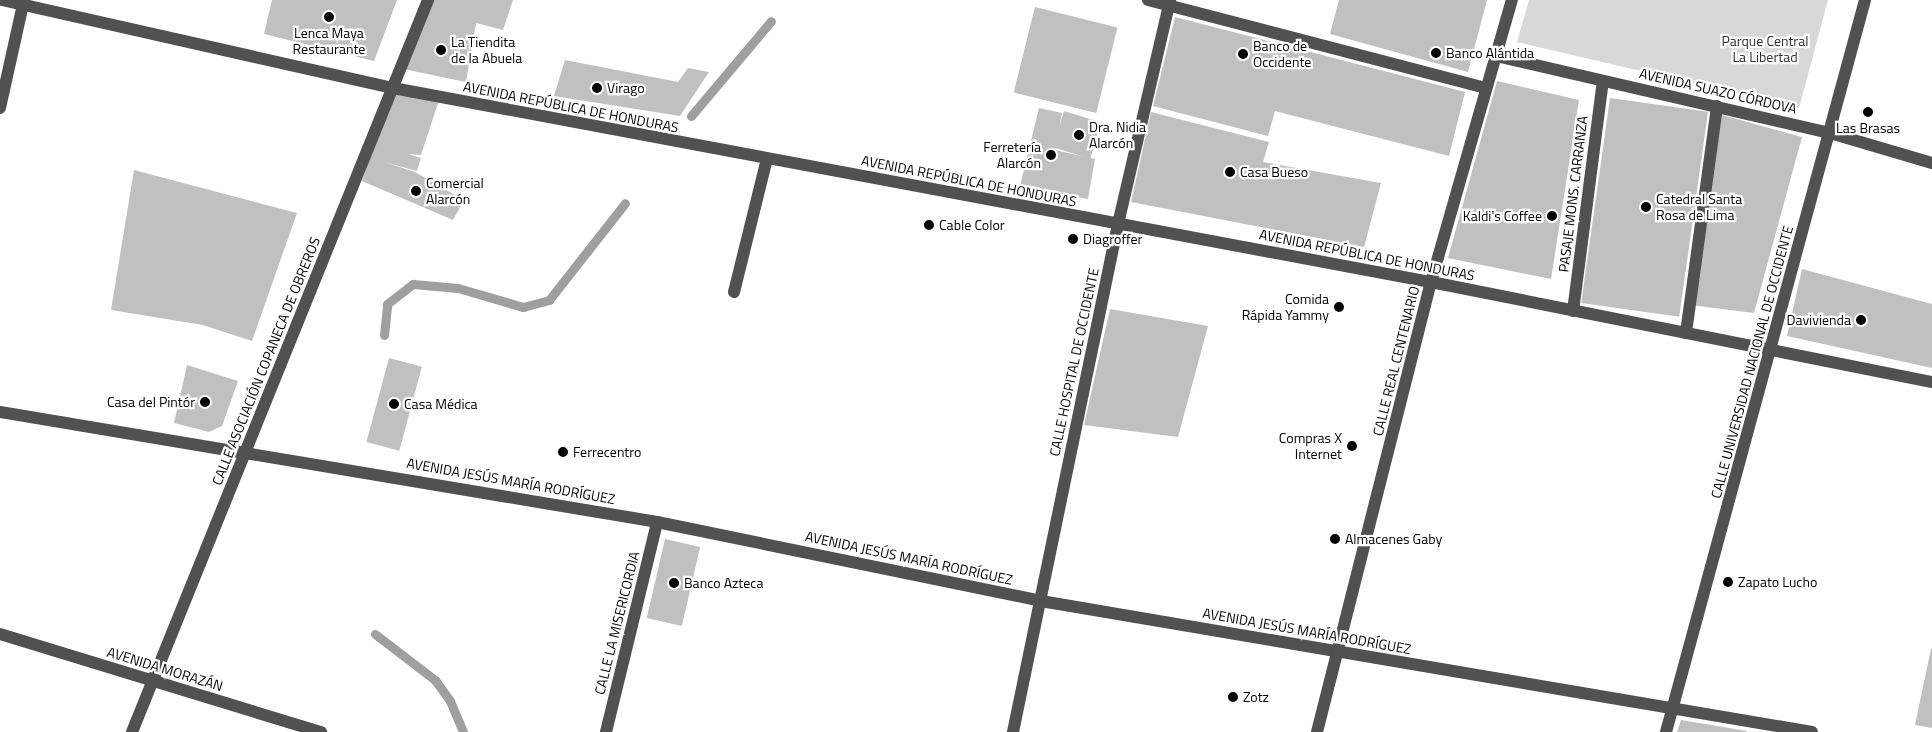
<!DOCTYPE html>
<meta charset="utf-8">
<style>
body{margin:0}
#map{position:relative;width:1932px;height:732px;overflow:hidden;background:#fff;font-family:"Titillium Web",sans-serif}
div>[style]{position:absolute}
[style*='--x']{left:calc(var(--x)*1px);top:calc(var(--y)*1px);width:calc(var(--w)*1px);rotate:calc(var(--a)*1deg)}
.green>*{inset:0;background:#d8d8d8}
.stream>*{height:9px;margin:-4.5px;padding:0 4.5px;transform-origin:4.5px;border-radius:4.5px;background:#9f9f9f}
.building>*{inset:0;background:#c0c0c0;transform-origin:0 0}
.minor>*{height:12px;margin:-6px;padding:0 6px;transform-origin:6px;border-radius:6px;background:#515151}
.dots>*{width:14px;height:14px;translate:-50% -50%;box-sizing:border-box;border:2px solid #fff;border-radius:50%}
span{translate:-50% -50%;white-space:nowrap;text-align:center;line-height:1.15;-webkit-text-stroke:4.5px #fff;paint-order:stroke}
.poi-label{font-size:14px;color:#000}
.left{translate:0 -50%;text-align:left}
.right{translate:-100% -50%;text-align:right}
.park-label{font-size:14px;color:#2f2f2f}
.street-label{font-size:14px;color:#000}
</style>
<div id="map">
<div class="green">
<i style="clip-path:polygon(1529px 0,1828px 0,1799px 108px,1517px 42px)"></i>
</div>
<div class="stream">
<i style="--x:691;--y:116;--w:124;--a:-49.9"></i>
<i style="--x:384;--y:335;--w:31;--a:-84"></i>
<i style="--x:387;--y:304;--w:33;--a:-38"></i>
<i style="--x:413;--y:284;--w:45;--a:5.1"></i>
<i style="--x:458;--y:288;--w:68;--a:16.3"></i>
<i style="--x:523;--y:307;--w:27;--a:-15"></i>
<i style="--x:549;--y:300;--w:123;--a:-51.9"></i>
<i style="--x:375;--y:634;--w:76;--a:37.5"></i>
<i style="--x:435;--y:680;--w:26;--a:54"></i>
<i style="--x:450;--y:701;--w:34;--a:67"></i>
</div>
<div class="building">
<i style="clip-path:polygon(272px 0,397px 0,374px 61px,264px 34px)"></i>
<i style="clip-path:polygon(430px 0,513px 0,503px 30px,476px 23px,466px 82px,403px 69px)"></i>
<i style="clip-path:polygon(1339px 0,1487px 0,1468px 72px,1330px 34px)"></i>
<i style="left:1035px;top:7px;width:85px;height:88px;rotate:14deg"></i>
<i style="clip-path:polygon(1175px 17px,1465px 92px,1449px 156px,1275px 111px,1268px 136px,1153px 106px)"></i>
<i style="clip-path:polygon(565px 60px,678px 82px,688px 68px,709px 72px,680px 116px,554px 96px)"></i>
<i style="clip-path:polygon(1497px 81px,1579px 100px,1551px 279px,1448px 258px)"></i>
<i style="clip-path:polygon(394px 90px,439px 100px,421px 155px,408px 154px,421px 158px,417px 171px,384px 162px,415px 172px,464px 200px,453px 220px,362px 181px)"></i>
<i style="left:1610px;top:98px;width:99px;height:207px;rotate:8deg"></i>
<i style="clip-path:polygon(1039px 108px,1062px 113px,1055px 150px,1095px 159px,1088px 199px,1020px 186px)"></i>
<i style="left:1064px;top:111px;width:39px;height:38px;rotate:17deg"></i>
<i style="clip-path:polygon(1151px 112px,1269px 142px,1263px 162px,1381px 183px,1364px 247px,1131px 202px)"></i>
<i style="clip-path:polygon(1722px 115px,1802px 137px,1754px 313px,1690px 305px)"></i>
<i style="clip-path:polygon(134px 170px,297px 213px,252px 341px,203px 325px,111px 310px)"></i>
<i style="clip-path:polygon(1802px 269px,1932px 304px,1932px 368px,1787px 336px)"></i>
<i style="clip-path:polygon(1110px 309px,1208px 326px,1178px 437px,1084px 425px)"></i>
<i style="left:389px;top:358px;width:34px;height:87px;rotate:15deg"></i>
<i style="clip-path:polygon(187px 365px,238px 381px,222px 426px,209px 432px,174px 423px)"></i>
<i style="left:665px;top:539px;width:36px;height:81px;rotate:13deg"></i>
<i style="clip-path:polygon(1931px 649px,1932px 649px,1932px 728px,1915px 725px)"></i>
<i style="clip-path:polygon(1681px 720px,1747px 731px,1746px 732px,1677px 732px)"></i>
</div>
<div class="minor">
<i style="--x:2;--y:0;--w:401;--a:12.7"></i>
<i style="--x:393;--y:88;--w:1056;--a:10.59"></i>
<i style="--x:1431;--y:282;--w:511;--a:11.29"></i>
<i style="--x:1148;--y:0;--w:348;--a:14.6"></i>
<i style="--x:1496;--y:56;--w:343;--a:13"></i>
<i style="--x:1830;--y:133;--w:106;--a:16.4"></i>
<i style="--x:0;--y:108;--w:111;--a:-77.5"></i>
<i style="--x:734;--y:292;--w:137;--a:-76.1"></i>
<i style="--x:1573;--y:311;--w:232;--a:-82.6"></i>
<i style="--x:1686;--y:333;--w:229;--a:-82.2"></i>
<i style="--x:0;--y:412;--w:666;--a:9.5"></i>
<i style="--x:657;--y:522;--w:392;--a:11.6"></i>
<i style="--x:1041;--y:601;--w:782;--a:9.64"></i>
<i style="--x:0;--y:634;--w:336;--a:17"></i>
<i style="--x:132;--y:732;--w:790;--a:-67.98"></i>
<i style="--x:606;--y:732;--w:216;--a:-76.3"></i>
<i style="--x:1013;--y:732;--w:519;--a:-78.32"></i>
<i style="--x:1118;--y:224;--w:230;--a:-76.9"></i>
<i style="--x:1317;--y:732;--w:464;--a:-75.8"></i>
<i style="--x:1431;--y:282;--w:293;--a:-74"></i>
<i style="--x:1666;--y:732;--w:759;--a:-74.79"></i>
</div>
<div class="dots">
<i style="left:329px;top:17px;background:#000"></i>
<i style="left:441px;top:50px;background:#000"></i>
<i style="left:1436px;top:53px;background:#000"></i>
<i style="left:1243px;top:54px;background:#000"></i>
<i style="left:597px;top:88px;background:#000"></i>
<i style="left:1868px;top:112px;background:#000"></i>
<i style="left:1079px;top:135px;background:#000"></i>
<i style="left:1051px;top:155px;background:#000"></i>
<i style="left:1230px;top:172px;background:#000"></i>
<i style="left:416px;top:191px;background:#000"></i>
<i style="left:1646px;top:207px;background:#000"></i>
<i style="left:1552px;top:216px;background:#000"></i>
<i style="left:929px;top:225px;background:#000"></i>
<i style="left:1073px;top:239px;background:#000"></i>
<i style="left:1339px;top:307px;background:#000"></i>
<i style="left:1861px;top:320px;background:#000"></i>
<i style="left:205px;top:402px;background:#000"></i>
<i style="left:394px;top:404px;background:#000"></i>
<i style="left:1352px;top:446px;background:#000"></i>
<i style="left:563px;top:452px;background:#000"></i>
<i style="left:1335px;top:539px;background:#000"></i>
<i style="left:1728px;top:582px;background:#000"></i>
<i style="left:674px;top:583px;background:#000"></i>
<i style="left:1233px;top:697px;background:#000"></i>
</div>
<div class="poi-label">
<span style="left:329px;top:41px">Lenca Maya<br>Restaurante</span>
<span class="left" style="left:451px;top:50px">La Tiendita<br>de la Abuela</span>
<span class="left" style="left:1253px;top:54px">Banco de<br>Occidente</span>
<span class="left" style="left:1446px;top:53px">Banco Alántida</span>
<span class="left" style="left:607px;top:88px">Virago</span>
<span class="left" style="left:1089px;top:135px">Dra. Nidia<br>Alarcón</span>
<span style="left:1868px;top:128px">Las Brasas</span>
<span class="right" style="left:1041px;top:155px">Ferretería<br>Alarcón</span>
<span class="left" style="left:1240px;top:172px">Casa Bueso</span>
<span class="left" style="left:426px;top:191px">Comercial<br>Alarcón</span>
<span class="left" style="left:1656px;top:207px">Catedral Santa<br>Rosa de Lima</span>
<span class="right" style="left:1542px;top:216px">Kaldi's Coffee</span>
<span class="left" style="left:939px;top:225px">Cable Color</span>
<span class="left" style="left:1083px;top:239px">Diagroffer</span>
<span class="right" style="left:1329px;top:307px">Comida<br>Rápida Yammy</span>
<span class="right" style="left:1851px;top:320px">Davivienda</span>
<span class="right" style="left:195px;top:402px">Casa del Pintór</span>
<span class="left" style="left:404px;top:404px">Casa Médica</span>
<span class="right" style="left:1342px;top:446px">Compras X<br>Internet</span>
<span class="left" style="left:573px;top:452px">Ferrecentro</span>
<span class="left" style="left:1345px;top:539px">Almacenes Gaby</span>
<span class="left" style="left:1738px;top:582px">Zapato Lucho</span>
<span class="left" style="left:684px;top:583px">Banco Azteca</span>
<span class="left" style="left:1243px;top:697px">Zotz</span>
</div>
<div class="park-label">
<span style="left:1765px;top:49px">Parque Central<br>La Libertad</span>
</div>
<div class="street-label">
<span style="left:1718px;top:91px;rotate:13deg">AVENIDA SUAZO CÓRDOVA</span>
<span style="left:571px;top:107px;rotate:11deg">AVENIDA REPÚBLICA DE HONDURAS</span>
<span style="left:969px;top:181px;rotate:11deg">AVENIDA REPÚBLICA DE HONDURAS</span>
<span style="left:1573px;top:194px;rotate:-83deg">PASAJE MONS. CARRANZA</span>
<span style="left:1367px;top:255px;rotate:11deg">AVENIDA REPÚBLICA DE HONDURAS</span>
<span style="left:266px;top:361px;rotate:-68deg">CALLE ASOCIACIÓN COPANECA DE OBREROS</span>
<span style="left:1396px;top:361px;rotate:-76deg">CALLE REAL CENTENARIO</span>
<span style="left:1074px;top:362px;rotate:-78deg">CALLE HOSPITAL DE OCCIDENTE</span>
<span style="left:1752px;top:362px;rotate:-75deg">CALLE UNIVERSIDAD NACIONAL DE OCCIDENTE</span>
<span style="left:511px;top:481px;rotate:10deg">AVENIDA JESÚS MARÍA RODRÍGUEZ</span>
<span style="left:909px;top:558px;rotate:12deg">AVENIDA JESÚS MARÍA RODRÍGUEZ</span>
<span style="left:617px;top:623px;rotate:-76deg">CALLE LA MISERICORDIA</span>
<span style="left:1307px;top:631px;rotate:10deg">AVENIDA JESÚS MARÍA RODRÍGUEZ</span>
<span style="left:165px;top:669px;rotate:17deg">AVENIDA MORAZÁN</span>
</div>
</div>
